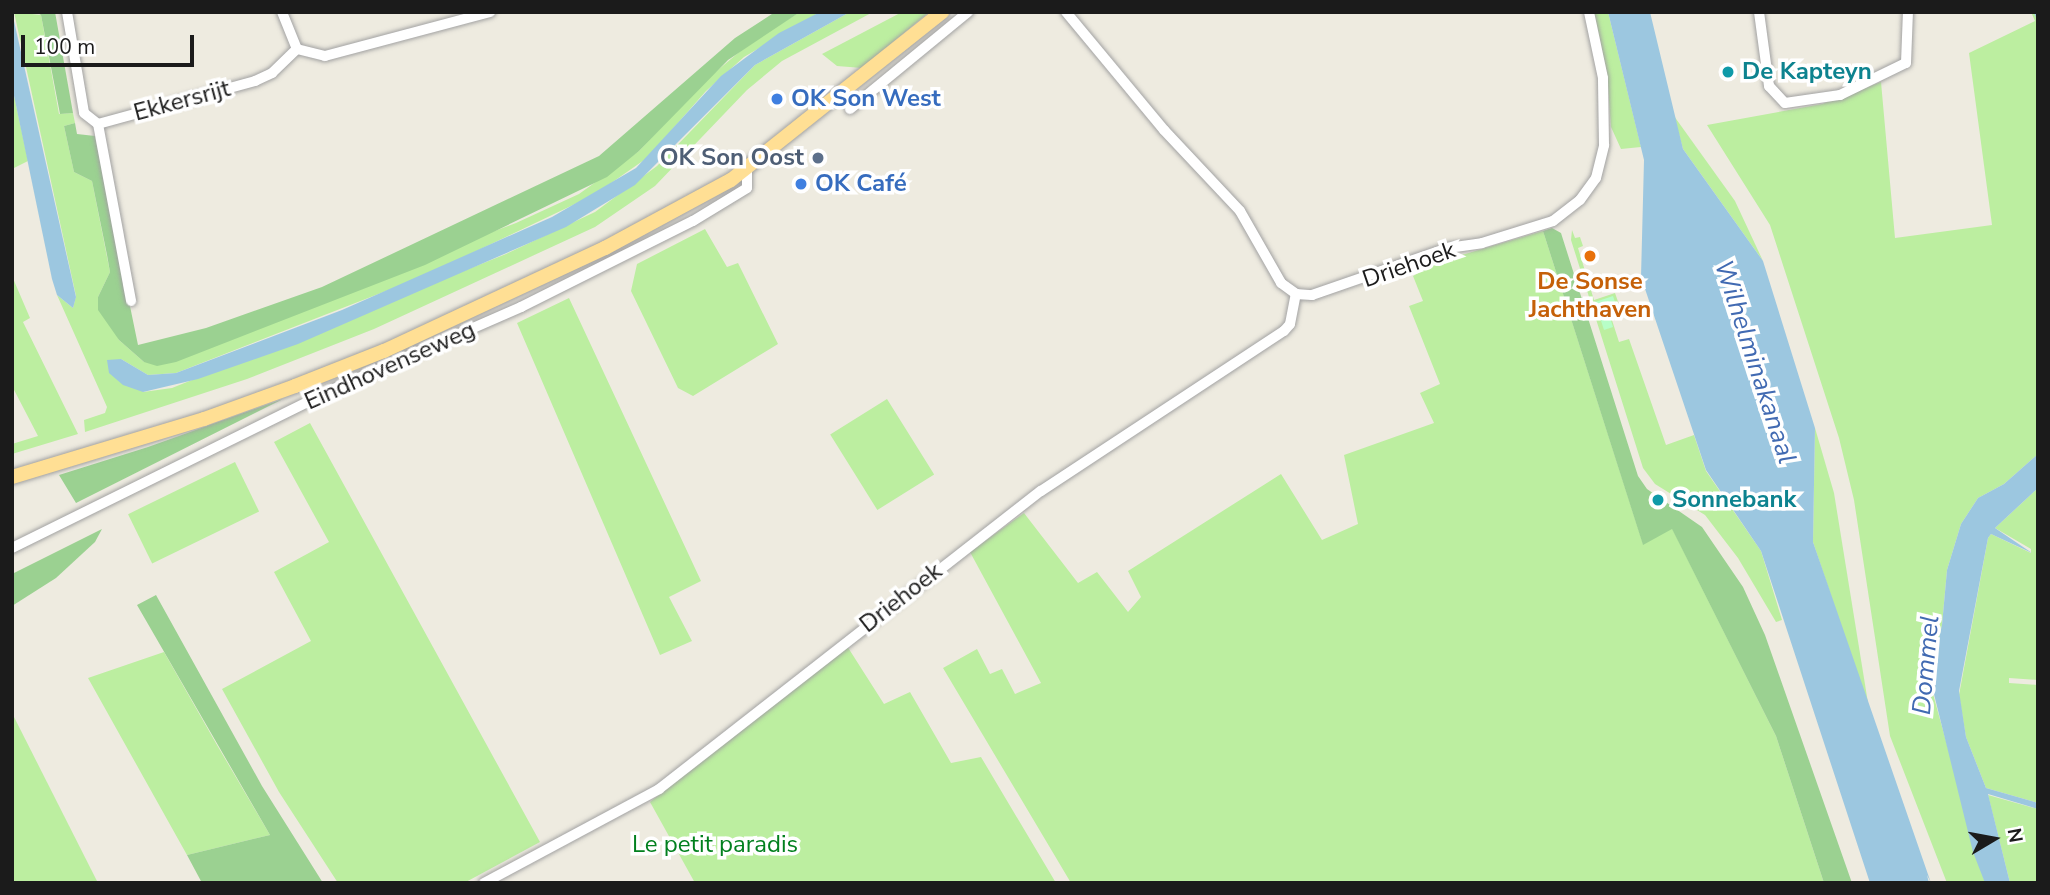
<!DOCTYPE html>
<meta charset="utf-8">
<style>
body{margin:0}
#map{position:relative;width:2050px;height:895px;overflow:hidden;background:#eeebe0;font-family:"Nunito Sans",sans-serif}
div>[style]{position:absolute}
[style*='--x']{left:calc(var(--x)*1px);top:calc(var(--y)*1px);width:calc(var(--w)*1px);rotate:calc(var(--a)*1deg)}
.grass>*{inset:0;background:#bceea0;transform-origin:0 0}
.forest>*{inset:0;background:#9bd191}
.park>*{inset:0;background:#b7fec7}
.water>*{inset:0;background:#9cc7e0}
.stream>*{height:3.5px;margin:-1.75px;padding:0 1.75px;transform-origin:1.75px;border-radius:1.75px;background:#9cc7e0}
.roads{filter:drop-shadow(0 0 2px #a2a2a2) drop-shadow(0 0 2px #a2a2a2)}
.minor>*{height:10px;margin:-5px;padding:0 5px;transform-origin:5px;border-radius:5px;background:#fff}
.major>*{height:14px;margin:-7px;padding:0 7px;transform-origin:7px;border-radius:7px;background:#ffdf94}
.dots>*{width:19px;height:19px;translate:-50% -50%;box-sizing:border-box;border:4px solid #fff;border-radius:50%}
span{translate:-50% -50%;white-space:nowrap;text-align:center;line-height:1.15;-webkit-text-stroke:7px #fff;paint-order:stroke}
.culture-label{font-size:24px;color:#0d838f;font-weight:700}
.left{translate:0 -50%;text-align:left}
.shop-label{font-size:24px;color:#366cbe;font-weight:700}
.street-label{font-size:24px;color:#1b1b1b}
.service-label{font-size:24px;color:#4e5e75;font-weight:700}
.right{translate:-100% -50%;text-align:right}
.food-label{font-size:24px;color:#c56008;font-weight:700}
.park-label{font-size:24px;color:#02801e}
.water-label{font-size:26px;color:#416ab2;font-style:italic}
.frame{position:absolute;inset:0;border:14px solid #1b1b1b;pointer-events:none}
.north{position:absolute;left:1959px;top:804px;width:70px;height:70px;-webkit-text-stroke:5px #fff;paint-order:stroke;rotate:80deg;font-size:19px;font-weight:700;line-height:28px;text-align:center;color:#1b1b1b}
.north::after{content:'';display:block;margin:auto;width:24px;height:32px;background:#1b1b1b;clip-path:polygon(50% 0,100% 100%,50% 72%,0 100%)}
.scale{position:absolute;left:21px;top:35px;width:173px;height:32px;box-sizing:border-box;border:4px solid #1b1b1b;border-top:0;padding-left:9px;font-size:21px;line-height:24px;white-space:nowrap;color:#1b1b1b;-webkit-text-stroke:5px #fff;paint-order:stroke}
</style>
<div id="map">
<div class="grass">
<i style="clip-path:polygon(14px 12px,41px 15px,59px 114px,73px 113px,75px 123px,64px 126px,74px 172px,92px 181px,110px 272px,98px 297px,119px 340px,144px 362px,516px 223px,579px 194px,639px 151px,706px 80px,750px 43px,800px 12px,820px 12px,744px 57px,706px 91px,647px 158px,594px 195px,422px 277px,176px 373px,148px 375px,121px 359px,143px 392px,172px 388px,506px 254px,595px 212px,657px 166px,755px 65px,850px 12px,873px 12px,782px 61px,747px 90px,655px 186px,595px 227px,374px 329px,247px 379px,85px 432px,84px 420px,105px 413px,107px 407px,57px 295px,73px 308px,76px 296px)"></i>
<i style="clip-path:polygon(902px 12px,929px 12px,862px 68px,837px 66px,822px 54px)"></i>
<i style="clip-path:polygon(1594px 12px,1608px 12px,1641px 147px,1621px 149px,1611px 127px,1607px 73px)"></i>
<i style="clip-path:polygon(2031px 12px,2038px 12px,2038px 454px,2004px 484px,1978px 498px,1961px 524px,1947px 570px,1942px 625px,1930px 683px,1985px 883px,1947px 883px,1890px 736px,1854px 500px,1839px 438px,1770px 225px,1707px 125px,1822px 104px,1881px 82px,1895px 238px,1992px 225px,1969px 53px,2035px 21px)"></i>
<i style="clip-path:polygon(12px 86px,28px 161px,12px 169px)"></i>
<i style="clip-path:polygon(1674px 116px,1735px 201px,1763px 261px,1683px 149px)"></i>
<i style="clip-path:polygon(705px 229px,727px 267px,738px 263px,778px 344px,693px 396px,678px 388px,631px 291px,637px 264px)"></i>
<i style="clip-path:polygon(1572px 230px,1575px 238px,1580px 237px,1583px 246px,1578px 248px,1594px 300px,1615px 293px,1622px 313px,1611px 317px,1619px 342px,1629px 339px,1666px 445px,1694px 435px,1706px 471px,1761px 551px,1782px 620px,1776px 622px,1738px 558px,1705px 515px,1655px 484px,1643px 468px,1571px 240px)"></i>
<i style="clip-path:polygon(1543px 231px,1643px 544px,1672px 528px,1776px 736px,1824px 883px,1071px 883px,943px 668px,977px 649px,990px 674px,1002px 669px,1015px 694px,1041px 683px,970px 552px,1024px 513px,1078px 583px,1097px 572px,1128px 612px,1141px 597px,1128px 571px,1281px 474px,1322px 540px,1358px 524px,1344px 455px,1434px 423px,1420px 393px,1440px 384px,1409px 306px,1423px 301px,1413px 276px,1438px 262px)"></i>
<i style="clip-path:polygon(12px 276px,30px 318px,23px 322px,78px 434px,12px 454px,12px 444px,38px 436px,12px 386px)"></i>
<i style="clip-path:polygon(569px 298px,701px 581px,669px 597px,692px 641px,660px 655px,517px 323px)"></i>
<i style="left:887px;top:399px;width:89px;height:67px;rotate:58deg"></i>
<i style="clip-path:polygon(310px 423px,540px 842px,464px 883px,338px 883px,279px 792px,222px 689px,311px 641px,274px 572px,329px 542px,274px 442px)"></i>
<i style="clip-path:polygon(1815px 428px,1834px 493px,1869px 709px,1813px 542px)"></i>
<i style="left:235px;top:462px;width:55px;height:119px;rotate:64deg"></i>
<i style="clip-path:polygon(2038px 488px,2038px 680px,2009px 678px,2009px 683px,2038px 685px,2038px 803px,1986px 788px,1966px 737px,1959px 695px,1988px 538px,1991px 534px,2031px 553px,2031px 549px,1995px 528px)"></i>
<i style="clip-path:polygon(847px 646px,884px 704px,910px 692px,951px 763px,981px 757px,1056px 883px,695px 883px,650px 802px)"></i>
<i style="clip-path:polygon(164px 652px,217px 745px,270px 835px,187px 855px,88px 678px)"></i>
<i style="clip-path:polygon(12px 713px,98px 883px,12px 883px)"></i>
<i style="clip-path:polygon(1988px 795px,2038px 809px,2038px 883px,2010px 883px)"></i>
</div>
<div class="forest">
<i style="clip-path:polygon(36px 12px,55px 12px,73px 113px,60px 114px,41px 15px)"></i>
<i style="clip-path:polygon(775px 12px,800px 12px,728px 60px,639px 151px,607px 177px,425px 265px,176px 362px,157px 366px,144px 362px,119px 340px,98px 310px,98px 297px,110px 272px,107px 255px,92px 181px,74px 172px,64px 126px,75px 123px,77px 134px,95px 136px,138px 345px,206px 328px,322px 287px,599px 156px,735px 38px)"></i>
<i style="clip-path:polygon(1552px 228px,1561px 233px,1638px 476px,1647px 489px,1702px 527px,1743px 587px,1765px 635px,1852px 883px,1824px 883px,1776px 736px,1672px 529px,1643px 545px,1543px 231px)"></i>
<i style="clip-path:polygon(283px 399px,76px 503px,59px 475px,148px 447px)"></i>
<i style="clip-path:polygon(102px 529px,95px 542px,56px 578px,12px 606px,12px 574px)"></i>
<i style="clip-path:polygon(156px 595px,262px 786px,323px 883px,202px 883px,187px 855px,270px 835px,137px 605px)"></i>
</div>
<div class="park">
<i style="clip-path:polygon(1613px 296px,1617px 308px,1608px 311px,1613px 327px,1604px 330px,1595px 302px)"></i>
</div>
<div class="water">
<i style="clip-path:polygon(12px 12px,76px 297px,73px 308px,57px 295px,52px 279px,12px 86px)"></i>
<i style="clip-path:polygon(820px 12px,850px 12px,755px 65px,635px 185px,566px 227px,298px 344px,198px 379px,143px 392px,123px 385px,109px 373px,107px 360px,121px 359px,148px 375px,176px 373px,342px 310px,552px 217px,636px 168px,721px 76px,779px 33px)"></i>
<i style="clip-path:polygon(1608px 12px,1650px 12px,1683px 149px,1763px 261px,1815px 428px,1813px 542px,1931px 883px,1927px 875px,1929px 883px,1870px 883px,1761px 551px,1706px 470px,1641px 277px,1644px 160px)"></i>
<i style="clip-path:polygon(2038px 454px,2038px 488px,1995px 528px,2032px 553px,1991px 534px,1988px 538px,1959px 691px,1966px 737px,1986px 788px,2038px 803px,2038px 809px,1988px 794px,2010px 883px,1985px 883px,1973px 852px,1930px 678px,1942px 625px,1947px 570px,1961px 524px,1978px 498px,2004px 484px)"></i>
</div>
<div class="stream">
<i style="--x:2036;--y:12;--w:4;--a:63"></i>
</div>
<div class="roads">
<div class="minor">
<i style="--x:67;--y:12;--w:102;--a:80.4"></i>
<i style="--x:84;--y:113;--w:18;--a:38"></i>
<i style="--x:98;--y:124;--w:163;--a:-15.3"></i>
<i style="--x:255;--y:81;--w:19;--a:-25"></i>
<i style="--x:272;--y:73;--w:35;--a:-44"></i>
<i style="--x:282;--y:12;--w:40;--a:68"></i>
<i style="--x:297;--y:49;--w:29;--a:14"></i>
<i style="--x:325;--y:56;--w:171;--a:-14.9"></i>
<i style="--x:1066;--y:12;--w:153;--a:50.3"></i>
<i style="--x:1164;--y:130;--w:111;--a:46.8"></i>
<i style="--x:1240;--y:211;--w:83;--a:60.3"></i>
<i style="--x:1281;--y:283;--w:19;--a:36"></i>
<i style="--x:1296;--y:294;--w:16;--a:4"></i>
<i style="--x:1312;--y:295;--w:144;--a:-19.1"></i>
<i style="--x:1448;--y:248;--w:34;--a:-8"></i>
<i style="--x:1482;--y:243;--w:74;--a:-17.2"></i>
<i style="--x:1553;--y:221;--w:34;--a:-38"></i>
<i style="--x:1580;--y:200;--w:27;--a:-54"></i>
<i style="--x:1596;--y:178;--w:34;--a:-76"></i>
<i style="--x:1604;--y:145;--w:67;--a:-90.9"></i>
<i style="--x:1603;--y:78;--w:67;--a:-102"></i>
<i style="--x:1759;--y:12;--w:75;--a:82.3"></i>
<i style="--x:1769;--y:86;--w:23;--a:47"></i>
<i style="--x:1785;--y:103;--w:56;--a:-8.3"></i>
<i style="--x:1840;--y:95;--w:73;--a:-25.9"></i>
<i style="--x:1906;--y:63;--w:51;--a:-87.8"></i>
<i style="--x:850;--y:109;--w:153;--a:-39.4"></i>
<i style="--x:98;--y:124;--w:180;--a:79.4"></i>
<i style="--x:12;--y:548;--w:354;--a:-26.3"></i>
<i style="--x:329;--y:391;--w:210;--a:-23.6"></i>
<i style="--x:521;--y:307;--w:192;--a:-26.6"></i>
<i style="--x:693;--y:221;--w:63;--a:-31.4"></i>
<i style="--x:747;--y:188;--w:20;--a:-90"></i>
<i style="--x:484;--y:883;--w:199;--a:-28.2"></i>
<i style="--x:659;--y:789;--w:484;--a:-38"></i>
<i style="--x:1041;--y:491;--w:291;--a:-33.4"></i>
<i style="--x:1284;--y:331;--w:9;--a:-49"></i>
<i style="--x:1290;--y:324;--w:31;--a:-79"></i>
</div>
<div class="major">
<i style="--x:12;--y:477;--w:201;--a:-16.8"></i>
<i style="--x:204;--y:419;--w:97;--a:-19.9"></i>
<i style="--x:295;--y:386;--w:96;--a:-21.5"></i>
<i style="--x:384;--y:351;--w:244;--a:-25"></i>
<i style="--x:605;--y:248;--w:143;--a:-28.4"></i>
<i style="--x:731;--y:180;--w:270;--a:-38.5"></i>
</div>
</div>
<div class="dots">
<i style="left:1728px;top:72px;background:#0f9aa8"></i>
<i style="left:777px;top:99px;background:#3f7fe0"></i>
<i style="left:818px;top:158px;background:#5c6f8a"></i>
<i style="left:801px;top:184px;background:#3f7fe0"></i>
<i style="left:1590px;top:256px;background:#e8710a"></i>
<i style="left:1658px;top:500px;background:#0f9aa8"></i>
</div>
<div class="culture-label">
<span class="left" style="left:1742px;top:72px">De Kapteyn</span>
<span class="left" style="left:1672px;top:500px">Sonnebank</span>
</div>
<div class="shop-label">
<span class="left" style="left:791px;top:99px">OK Son West</span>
<span class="left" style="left:815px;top:184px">OK Café</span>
</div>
<div class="street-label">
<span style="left:182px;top:101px;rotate:-15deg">Ekkersrijt</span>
<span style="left:1409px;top:265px;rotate:-19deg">Driehoek</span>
<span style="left:390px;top:366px;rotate:-24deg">Eindhovenseweg</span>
<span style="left:901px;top:598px;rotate:-38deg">Driehoek</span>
</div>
<div class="service-label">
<span class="right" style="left:804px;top:158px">OK Son Oost</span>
</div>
<div class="food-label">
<span style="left:1590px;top:296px">De Sonse<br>Jachthaven</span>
</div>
<div class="park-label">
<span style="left:715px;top:845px">Le petit paradis</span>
</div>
<div class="water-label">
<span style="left:1755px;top:362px;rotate:72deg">Wilhelminakanaal</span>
<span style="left:1926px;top:665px;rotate:-85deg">Dommel</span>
</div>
<div class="frame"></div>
<div class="north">N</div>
<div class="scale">100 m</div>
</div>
